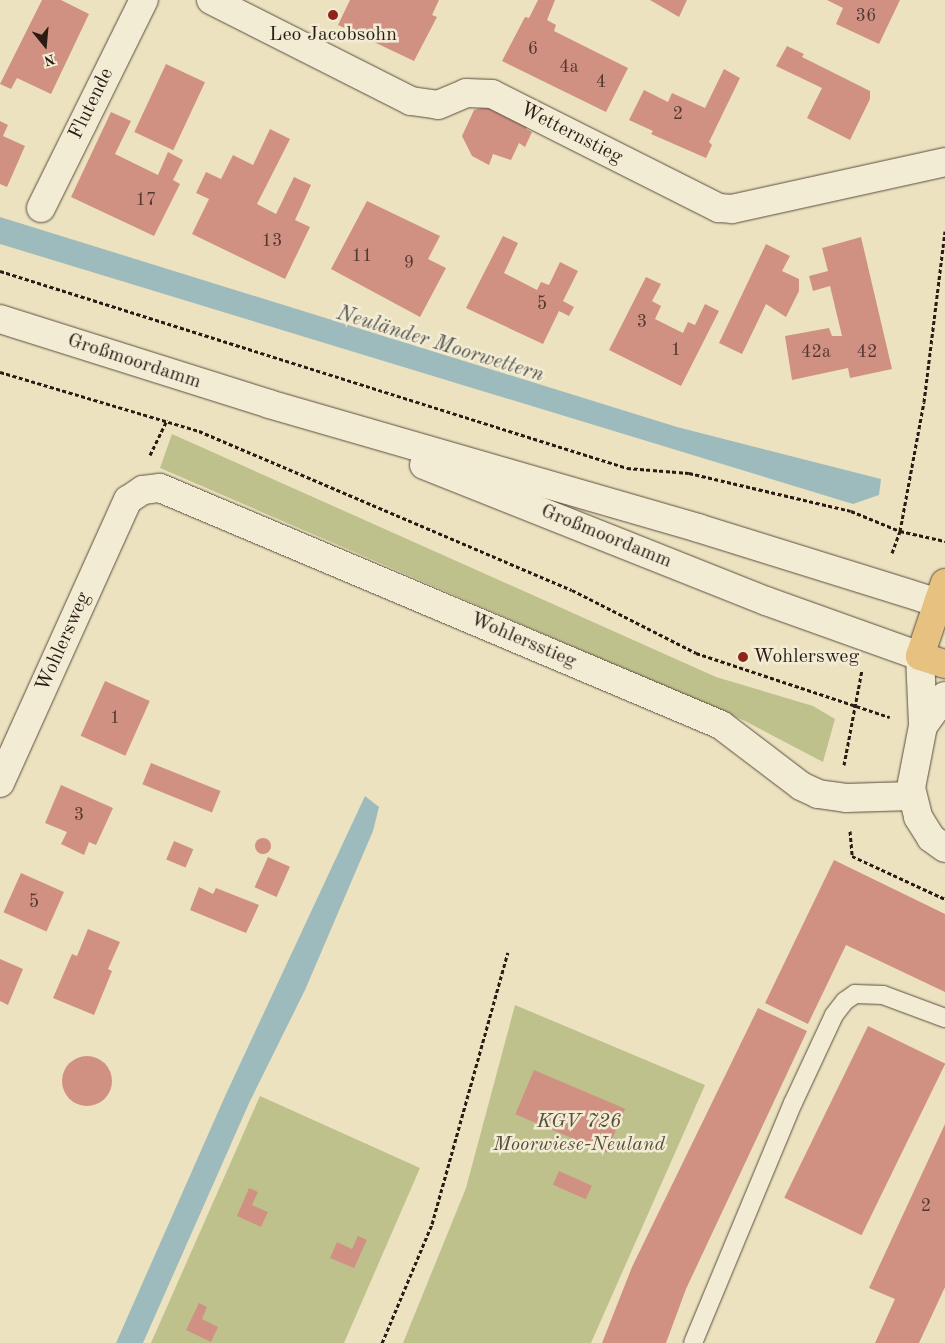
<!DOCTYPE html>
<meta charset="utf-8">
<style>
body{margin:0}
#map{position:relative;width:945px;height:1343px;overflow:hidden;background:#ece2bf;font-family:"Old Standard TT",serif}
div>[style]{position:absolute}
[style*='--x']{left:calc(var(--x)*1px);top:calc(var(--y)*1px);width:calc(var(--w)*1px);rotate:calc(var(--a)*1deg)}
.green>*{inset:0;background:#bfc18d}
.water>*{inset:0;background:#9dbbbd}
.building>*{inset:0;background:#d09183;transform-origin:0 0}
.round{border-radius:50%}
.path>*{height:3px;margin-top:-1.5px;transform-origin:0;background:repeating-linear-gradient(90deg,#2b1b14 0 4px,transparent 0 6.5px)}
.roads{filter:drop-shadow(0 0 1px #5b4d3f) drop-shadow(0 0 1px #5b4d3f)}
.service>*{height:18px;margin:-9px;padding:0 9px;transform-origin:9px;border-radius:9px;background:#f3ecd5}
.minor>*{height:28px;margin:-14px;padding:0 14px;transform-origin:14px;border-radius:14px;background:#f3ecd5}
.secondary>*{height:28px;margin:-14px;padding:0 14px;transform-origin:14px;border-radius:14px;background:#f3ecd5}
.primary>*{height:28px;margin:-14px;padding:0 14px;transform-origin:14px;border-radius:14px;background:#e6c180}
.trunk>*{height:28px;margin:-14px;padding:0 14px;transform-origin:14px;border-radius:14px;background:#e6c180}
.dots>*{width:14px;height:14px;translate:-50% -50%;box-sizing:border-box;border:2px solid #f3ecd5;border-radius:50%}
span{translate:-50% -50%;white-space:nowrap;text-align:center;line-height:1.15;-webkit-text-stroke:5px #f3ecd5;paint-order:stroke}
.number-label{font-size:18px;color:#543830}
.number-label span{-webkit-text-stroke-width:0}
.poi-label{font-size:20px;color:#2b1b14}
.left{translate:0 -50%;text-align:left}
.street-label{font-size:20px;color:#2b1b14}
.park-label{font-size:20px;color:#574d38;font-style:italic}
.water-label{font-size:21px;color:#53534f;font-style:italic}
.north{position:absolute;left:20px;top:20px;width:50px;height:50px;-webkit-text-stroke:4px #f3ecd5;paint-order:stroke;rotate:163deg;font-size:14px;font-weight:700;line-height:20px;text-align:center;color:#2b1b14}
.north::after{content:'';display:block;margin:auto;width:18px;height:22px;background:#2b1b14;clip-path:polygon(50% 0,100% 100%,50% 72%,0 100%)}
</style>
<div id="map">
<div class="green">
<i style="clip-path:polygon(172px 434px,716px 677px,813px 706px,835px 719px,823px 762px,745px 721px,160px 468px)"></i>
<i style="clip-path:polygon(515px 1005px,705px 1085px,591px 1343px,403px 1343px,466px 1188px)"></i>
<i style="clip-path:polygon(260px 1096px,420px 1168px,344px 1343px,151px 1343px)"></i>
</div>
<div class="water">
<i style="clip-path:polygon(0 217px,677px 427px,881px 479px,879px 495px,853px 504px,0 244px)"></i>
<i style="clip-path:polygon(365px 796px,379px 807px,373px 831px,305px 990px,250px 1101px,143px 1343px,116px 1343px,226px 1094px)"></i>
</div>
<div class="building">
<i style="clip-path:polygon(42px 0,61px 0,89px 14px,51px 94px,17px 78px,11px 89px,0 84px)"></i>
<i style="clip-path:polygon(350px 0,439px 0,432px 15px,437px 17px,414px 61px,338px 25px)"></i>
<i style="clip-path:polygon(538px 0,555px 0,547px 20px,556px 25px,554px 31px,628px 68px,606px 112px,502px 61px,525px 17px,529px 18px)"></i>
<i style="clip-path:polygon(650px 0,687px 0,679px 17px)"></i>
<i style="clip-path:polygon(827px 0,900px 0,879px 44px,836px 24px,843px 8px)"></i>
<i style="clip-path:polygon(787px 46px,804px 54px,802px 57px,870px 91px,870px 99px,850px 140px,807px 118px,822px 88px,776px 66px)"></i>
<i style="left:166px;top:64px;width:43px;height:75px;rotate:25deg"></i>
<i style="clip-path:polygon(724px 69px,740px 78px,709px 142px,712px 145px,706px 158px,651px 134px,653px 131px,629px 120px,644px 90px,668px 102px,672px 93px,705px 108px)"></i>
<i style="clip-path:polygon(488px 106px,528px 125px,526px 129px,532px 132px,525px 147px,519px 143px,511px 160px,493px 154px,489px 165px,472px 156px,462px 136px,474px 110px)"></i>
<i style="clip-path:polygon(111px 112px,131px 121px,115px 154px,158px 175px,168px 152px,183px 160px,173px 180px,180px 184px,154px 236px,71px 197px)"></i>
<i style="clip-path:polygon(0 121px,8px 125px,3px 136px,25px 146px,7px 187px,0 184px)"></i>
<i style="clip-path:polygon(270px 129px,290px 139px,257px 204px,276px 214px,294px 177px,311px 185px,295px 220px,310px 227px,285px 279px,192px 234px,209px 199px,196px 193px,206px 172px,221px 179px,233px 155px,253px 165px)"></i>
<i style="clip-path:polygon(367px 201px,440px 236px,428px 259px,446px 268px,420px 317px,331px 269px)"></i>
<i style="clip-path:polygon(503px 236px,518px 243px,504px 273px,537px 290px,541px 282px,549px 285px,560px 262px,578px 271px,563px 301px,574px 307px,569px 316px,559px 311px,543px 344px,466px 308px)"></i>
<i style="clip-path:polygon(861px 237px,892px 369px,850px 378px,848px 368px,792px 380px,785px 336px,829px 328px,832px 336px,842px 336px,830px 286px,813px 291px,809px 276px,828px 271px,822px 248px)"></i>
<i style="clip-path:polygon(766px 244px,790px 256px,782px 271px,799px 279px,799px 291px,786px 317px,766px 304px,742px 354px,719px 343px)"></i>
<i style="clip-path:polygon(646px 277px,661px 284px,652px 301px,661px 306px,655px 319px,683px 333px,688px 322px,695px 325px,705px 304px,719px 311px,681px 386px,609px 350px)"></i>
<i style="left:105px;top:681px;width:49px;height:60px;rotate:24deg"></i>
<i style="left:151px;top:763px;width:75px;height:23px;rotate:22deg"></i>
<i style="clip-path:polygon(61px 785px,113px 808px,96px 845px,89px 842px,84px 855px,61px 844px,67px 832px,45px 823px)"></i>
<i class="round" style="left:255px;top:838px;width:16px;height:16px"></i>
<i style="left:174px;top:841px;width:21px;height:20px;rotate:23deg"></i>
<i style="left:268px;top:857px;width:24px;height:33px;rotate:24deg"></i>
<i style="clip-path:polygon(834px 860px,945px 914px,945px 992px,846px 945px,808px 1024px,765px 1003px)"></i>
<i style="left:21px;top:873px;width:47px;height:43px;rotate:24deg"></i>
<i style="clip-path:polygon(199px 887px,213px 894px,216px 888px,259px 905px,246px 933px,190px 910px)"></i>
<i style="clip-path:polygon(88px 929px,120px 942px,108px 969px,112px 971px,94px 1015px,53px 998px,72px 954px,77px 956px)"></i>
<i style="clip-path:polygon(0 959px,23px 969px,8px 1005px,0 1001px)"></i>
<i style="clip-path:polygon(758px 1008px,807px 1031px,686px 1289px,666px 1343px,602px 1343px,632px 1267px)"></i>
<i style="left:868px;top:1026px;width:86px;height:191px;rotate:26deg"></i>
<i class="round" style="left:62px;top:1056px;width:50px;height:50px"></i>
<i style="left:534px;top:1070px;width:99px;height:48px;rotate:23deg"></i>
<i style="clip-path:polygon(945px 1124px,945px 1287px,919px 1343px,875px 1343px,895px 1299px,869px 1288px)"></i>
<i style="left:559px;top:1171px;width:36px;height:15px;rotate:24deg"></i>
<i style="clip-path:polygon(249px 1188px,258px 1192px,252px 1205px,268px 1212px,261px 1227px,237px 1216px)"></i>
<i style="clip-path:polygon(358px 1236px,367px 1240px,354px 1268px,330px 1258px,337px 1242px,352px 1249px)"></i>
<i style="clip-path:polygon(199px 1303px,207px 1307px,202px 1319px,218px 1327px,211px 1342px,186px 1330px)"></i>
</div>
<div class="path">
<i style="--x:0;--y:271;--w:657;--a:17.44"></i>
<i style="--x:627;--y:468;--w:62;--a:4.6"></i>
<i style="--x:689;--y:473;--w:166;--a:13.2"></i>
<i style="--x:851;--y:511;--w:53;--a:22.2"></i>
<i style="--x:900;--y:531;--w:46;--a:12.5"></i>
<i style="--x:0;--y:372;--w:208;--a:16.5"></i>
<i style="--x:199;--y:431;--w:405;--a:23.1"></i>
<i style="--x:572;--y:590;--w:139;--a:26.9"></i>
<i style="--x:696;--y:653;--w:204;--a:18.3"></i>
<i style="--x:150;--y:455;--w:39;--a:-64"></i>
<i style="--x:892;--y:553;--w:23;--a:-70"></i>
<i style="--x:900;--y:531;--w:131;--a:-79.5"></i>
<i style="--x:924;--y:402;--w:172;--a:-83"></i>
<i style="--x:844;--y:765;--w:97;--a:-79.3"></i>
<i style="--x:850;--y:831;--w:25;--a:85"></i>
<i style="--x:852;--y:856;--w:102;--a:24.8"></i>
<i style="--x:382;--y:1343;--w:129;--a:-67.2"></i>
<i style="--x:432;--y:1224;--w:282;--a:-74.4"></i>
</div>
<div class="roads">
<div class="service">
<i style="--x:693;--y:1343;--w:260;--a:-67.4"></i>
<i style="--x:793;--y:1103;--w:97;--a:-65"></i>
<i style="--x:834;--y:1015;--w:18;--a:-52"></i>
<i style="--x:845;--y:1001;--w:12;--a:-35"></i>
<i style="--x:855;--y:994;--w:28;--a:2"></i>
<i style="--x:883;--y:995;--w:66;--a:20.4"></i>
</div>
<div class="minor">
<i style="--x:211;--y:0;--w:224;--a:26.8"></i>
<i style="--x:411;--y:101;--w:27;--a:8"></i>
<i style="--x:438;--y:105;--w:30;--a:-23"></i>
<i style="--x:466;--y:93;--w:26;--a:2"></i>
<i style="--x:492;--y:94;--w:254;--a:26.7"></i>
<i style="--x:719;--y:208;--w:13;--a:4"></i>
<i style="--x:732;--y:209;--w:218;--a:-12.4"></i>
<i style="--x:41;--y:208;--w:232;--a:-63.7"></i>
<i style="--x:920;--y:656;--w:70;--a:87.5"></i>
<i style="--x:923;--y:726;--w:63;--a:101"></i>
<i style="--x:911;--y:788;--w:30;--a:76"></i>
<i style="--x:918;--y:817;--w:25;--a:58"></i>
<i style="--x:931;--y:838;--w:17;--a:36"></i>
<i style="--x:923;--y:726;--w:37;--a:-54"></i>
<i style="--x:0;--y:783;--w:311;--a:-65.7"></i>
<i style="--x:128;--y:500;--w:18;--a:-34"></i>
<i style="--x:143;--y:490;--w:17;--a:-7"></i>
<i style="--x:160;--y:488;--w:609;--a:22.9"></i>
<i style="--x:721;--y:725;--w:101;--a:37.3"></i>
<i style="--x:801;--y:786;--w:19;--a:25"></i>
<i style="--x:818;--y:794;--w:28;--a:8"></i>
<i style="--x:846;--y:798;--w:66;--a:-1.7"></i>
</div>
<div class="secondary">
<i style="--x:0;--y:319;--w:282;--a:17.5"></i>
<i style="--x:269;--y:404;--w:447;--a:16.1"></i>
<i style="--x:698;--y:528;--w:259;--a:17.3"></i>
<i style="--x:424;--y:465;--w:368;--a:21.7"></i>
<i style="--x:766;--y:601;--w:164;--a:19.7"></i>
</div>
<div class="primary">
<i style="--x:938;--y:603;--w:56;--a:108.8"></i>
<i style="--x:920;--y:656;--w:26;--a:18"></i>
</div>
<div class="trunk">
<i style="--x:938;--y:603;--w:21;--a:-71"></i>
</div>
</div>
<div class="dots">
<i style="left:333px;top:15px;background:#8f2418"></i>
<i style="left:743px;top:657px;background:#8f2418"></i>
</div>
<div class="number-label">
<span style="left:866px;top:16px">36</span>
<span style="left:533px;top:49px">6</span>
<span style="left:569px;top:67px">4a</span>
<span style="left:601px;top:82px">4</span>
<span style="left:678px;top:114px">2</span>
<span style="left:146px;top:200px">17</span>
<span style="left:272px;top:241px">13</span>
<span style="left:362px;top:256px">11</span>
<span style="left:409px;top:263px">9</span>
<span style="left:542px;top:304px">5</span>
<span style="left:642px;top:322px">3</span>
<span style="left:676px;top:350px">1</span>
<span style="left:816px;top:352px">42a</span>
<span style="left:867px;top:352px">42</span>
<span style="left:115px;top:718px">1</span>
<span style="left:79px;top:815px">3</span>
<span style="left:34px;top:902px">5</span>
<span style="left:926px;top:1206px">2</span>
</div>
<div class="poi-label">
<span style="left:333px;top:35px">Leo Jacobsohn</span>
<span class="left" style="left:753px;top:657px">Wohlersweg</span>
</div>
<div class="street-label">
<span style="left:92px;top:104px;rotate:-64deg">Flutende</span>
<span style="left:571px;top:134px;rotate:27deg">Wetternstieg</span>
<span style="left:134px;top:362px;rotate:18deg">Großmoordamm</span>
<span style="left:606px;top:537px;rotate:22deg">Großmoordamm</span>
<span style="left:523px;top:641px;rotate:23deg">Wohlersstieg</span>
<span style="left:64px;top:642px;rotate:-66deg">Wohlersweg</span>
</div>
<div class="park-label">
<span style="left:579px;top:1134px">KGV 726<br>Moorwiese-Neuland</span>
</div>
<div class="water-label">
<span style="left:440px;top:345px;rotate:17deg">Neuländer Moorwettern</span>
</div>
<div class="north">N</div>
</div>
